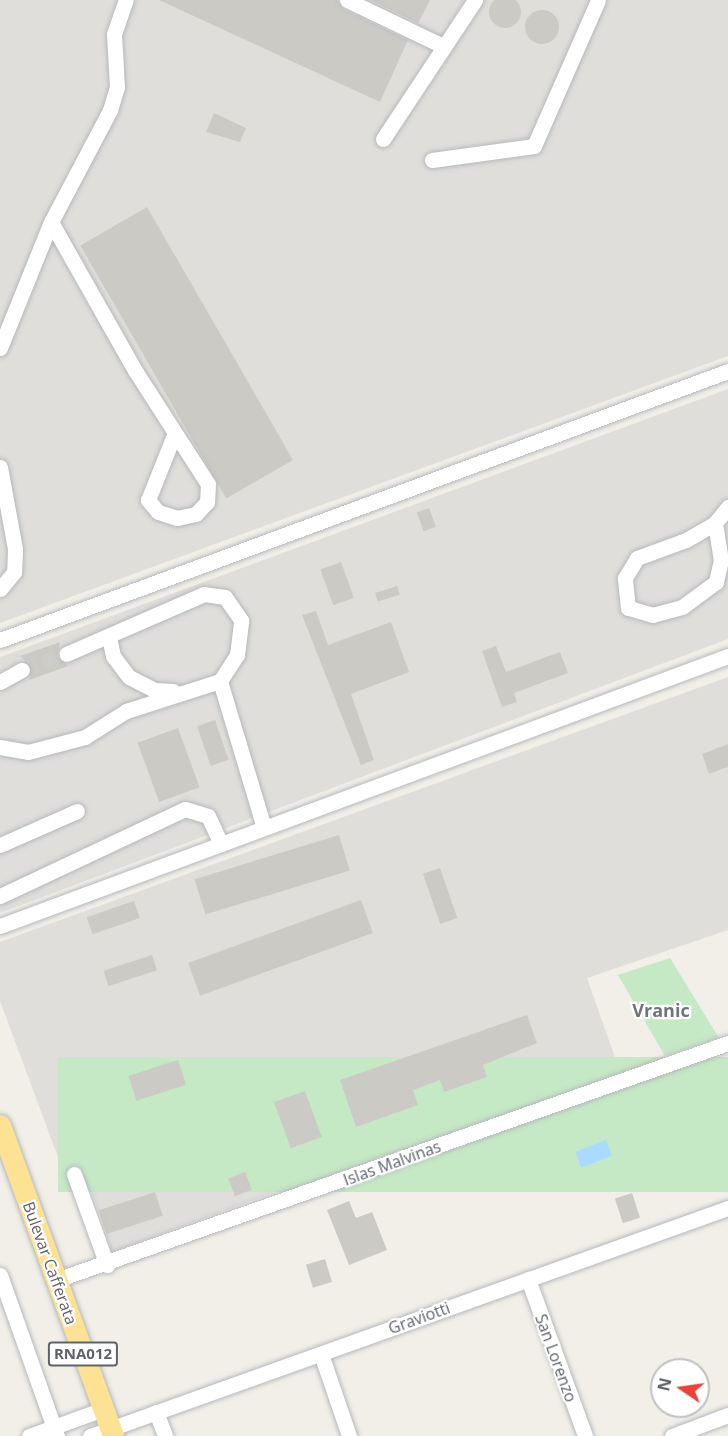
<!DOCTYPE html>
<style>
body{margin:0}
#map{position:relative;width:728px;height:1436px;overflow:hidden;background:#f1efe8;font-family:"Open Sans",sans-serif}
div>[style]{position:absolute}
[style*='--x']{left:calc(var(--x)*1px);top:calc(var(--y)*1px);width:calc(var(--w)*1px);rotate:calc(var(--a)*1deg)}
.industrial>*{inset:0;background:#e0deda}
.green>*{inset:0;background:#c5e8c5;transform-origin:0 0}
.water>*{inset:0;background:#aadaff;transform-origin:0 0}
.building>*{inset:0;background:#cccac5;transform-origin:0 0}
.round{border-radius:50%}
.minor-tunnel>*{height:15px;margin-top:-7.5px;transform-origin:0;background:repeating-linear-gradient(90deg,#ccccc8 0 15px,transparent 0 23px)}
.roads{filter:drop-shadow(0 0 2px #b5b8bc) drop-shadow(0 0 2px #b5b8bc)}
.minor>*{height:15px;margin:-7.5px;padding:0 7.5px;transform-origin:7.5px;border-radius:7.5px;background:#fff}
.highway>*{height:21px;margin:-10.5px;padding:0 10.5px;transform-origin:10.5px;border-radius:10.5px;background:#fde293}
span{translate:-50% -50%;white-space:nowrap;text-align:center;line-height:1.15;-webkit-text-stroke:4.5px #fff;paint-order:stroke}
.shield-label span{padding:2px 4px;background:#fff;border:2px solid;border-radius:4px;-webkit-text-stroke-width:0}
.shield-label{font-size:15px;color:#5f6368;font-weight:700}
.street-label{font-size:16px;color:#5f6368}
.neighbourhood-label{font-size:18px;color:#70757a;font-weight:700}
.north{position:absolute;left:650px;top:1358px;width:60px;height:60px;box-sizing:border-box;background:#fff;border:2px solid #bfc1c3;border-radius:50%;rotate:283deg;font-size:16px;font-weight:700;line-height:24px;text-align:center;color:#5f6368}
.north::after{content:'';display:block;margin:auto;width:21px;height:27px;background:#ea4335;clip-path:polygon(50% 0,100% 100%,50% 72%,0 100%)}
</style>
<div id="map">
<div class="industrial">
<i style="clip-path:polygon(0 0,728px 0,728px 356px,0 623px)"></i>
<i style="clip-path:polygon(728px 389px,728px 639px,0 913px,0 657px)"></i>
<i style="clip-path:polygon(728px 677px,728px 930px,587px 978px,618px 1066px,112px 1252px,79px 1154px,59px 1160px,0 1001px,0 942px)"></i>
</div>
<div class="green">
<i style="clip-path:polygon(670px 958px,719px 1038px,665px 1056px,618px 975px)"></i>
<i style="left:728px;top:1057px;width:135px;height:670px;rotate:90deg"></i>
</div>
<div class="water">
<i style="left:606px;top:1140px;width:17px;height:33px;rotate:69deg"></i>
</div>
<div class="building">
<i class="round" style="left:489px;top:-4px;width:32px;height:32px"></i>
<i style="clip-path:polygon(159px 0,337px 0,343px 9px,408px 40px,380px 102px)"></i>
<i style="clip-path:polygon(370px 0,430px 0,418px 23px)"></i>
<i class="round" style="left:525px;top:10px;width:34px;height:34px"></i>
<i style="clip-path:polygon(214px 113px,246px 128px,240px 142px,206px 132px)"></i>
<i style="left:147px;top:207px;width:292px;height:77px;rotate:60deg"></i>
<i style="left:429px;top:508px;width:20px;height:13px;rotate:70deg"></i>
<i style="left:341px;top:562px;width:38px;height:22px;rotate:70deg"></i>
<i style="left:397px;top:586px;width:9px;height:23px;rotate:72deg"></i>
<i style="clip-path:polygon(316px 611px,328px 645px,391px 622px,409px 672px,351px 694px,374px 760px,361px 765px,302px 615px)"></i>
<i style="clip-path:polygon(60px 642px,57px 657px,68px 666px,29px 680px,31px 666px,20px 656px)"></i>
<i style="clip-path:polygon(496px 646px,506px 672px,560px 652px,568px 673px,514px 693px,517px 702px,502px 707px,482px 651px)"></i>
<i style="left:215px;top:720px;width:42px;height:19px;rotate:71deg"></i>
<i style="left:178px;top:728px;width:63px;height:43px;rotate:70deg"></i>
<i style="clip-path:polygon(728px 744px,728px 767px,709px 774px,702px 754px)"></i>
<i style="left:339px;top:835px;width:37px;height:151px;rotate:73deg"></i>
<i style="left:440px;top:868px;width:53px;height:18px;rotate:71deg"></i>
<i style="left:361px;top:900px;width:35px;height:184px;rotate:70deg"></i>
<i style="left:134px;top:901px;width:18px;height:50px;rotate:71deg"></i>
<i style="left:152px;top:955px;width:16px;height:51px;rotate:72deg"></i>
<i style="clip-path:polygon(527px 1015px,537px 1043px,483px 1065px,487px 1077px,444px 1092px,440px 1080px,413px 1090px,418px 1105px,356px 1127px,340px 1080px)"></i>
<i style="left:178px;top:1060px;width:26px;height:52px;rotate:72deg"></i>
<i style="left:305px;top:1091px;width:49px;height:33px;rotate:70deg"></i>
<i style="left:245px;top:1172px;width:19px;height:18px;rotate:69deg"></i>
<i style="left:155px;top:1192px;width:25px;height:59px;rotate:72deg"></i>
<i style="left:632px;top:1193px;width:26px;height:18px;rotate:72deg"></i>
<i style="clip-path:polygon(349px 1201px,356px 1218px,372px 1212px,387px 1250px,349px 1265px,327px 1210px)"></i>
<i style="left:325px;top:1259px;width:24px;height:20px;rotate:73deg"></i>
</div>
<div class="minor-tunnel">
<i style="--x:22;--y:670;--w:47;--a:-20"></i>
</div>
<div class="roads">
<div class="minor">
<i style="--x:347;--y:0;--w:104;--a:25.6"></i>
<i style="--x:383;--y:139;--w:167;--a:-56.5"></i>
<i style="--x:432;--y:160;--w:103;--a:-7.8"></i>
<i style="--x:534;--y:146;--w:159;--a:-66.3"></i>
<i style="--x:51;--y:222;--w:172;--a:60.5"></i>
<i style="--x:136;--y:372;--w:133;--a:57.3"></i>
<i style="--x:208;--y:484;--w:18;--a:93"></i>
<i style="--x:207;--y:502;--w:16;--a:133"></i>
<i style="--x:196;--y:514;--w:19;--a:168"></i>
<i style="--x:177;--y:518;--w:20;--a:-162"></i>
<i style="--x:158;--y:512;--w:16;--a:-130"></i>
<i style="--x:148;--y:500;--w:70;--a:-68.2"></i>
<i style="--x:0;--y:348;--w:136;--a:-68"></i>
<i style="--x:51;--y:222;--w:127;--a:-62.2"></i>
<i style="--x:110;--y:110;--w:24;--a:-73"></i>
<i style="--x:117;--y:87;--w:53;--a:-93.2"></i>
<i style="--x:114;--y:34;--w:36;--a:-71"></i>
<i style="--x:0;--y:467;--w:83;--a:79.6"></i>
<i style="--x:15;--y:549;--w:23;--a:92"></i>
<i style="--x:14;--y:572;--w:22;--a:129"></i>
<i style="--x:715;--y:523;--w:37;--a:81"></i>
<i style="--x:721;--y:560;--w:23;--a:103"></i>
<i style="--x:716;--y:582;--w:42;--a:143.7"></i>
<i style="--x:682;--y:607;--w:30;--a:165"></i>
<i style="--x:653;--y:615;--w:26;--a:-164"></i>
<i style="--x:628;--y:608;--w:30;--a:-96"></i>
<i style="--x:625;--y:578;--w:23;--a:-59"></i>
<i style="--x:637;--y:558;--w:52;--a:-20.2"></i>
<i style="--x:686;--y:540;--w:34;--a:-30"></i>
<i style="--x:715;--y:523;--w:21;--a:-51"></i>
<i style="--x:109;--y:637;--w:19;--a:78"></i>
<i style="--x:113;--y:656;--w:26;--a:53"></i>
<i style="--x:129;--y:677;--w:28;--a:27"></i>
<i style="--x:154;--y:690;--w:19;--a:3"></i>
<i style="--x:0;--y:640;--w:776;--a:-20.28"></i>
<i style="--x:220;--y:681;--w:153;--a:73.3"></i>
<i style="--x:0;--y:682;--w:25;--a:-29"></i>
<i style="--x:0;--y:747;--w:28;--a:10"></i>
<i style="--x:28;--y:752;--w:59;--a:-14.7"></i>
<i style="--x:85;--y:737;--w:49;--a:-32.4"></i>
<i style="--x:126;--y:711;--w:99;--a:-17.7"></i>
<i style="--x:220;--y:681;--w:31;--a:-57"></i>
<i style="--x:237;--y:655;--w:35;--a:-83"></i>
<i style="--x:241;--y:620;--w:28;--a:-125"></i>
<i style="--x:225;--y:597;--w:21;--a:-172"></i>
<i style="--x:204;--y:594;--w:150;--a:156.5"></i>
<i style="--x:0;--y:845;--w:84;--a:-23.8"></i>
<i style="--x:0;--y:896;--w:204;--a:-25.2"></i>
<i style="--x:185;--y:809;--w:24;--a:17"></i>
<i style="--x:208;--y:816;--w:31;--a:65"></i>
<i style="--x:0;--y:926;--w:776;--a:-20.35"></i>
<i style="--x:74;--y:1174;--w:97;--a:70.1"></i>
<i style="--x:0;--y:1275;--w:171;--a:70.5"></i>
<i style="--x:528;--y:1279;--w:167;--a:70"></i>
<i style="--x:56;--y:1280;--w:713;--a:-19.43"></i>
<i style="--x:321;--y:1354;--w:87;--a:71.1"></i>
<i style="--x:156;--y:1412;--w:26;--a:69"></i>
<i style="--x:29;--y:1436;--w:79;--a:-20"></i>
<i style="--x:90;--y:1436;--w:678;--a:-19.67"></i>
<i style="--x:672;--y:1436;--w:60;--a:-20.6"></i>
</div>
<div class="highway">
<i style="--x:0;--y:1125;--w:331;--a:70"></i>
</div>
</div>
<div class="shield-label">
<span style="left:83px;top:1354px">RNA012</span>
</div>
<div class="street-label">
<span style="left:392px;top:1163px;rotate:-20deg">Islas Malvinas</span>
<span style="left:50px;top:1263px;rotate:70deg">Bulevar Cafferata</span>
<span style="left:419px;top:1318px;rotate:-20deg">Graviotti</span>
<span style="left:556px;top:1358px;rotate:70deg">San Lorenzo</span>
</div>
<div class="neighbourhood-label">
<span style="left:661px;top:1010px">Vranic</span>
</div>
<div class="north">N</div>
</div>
